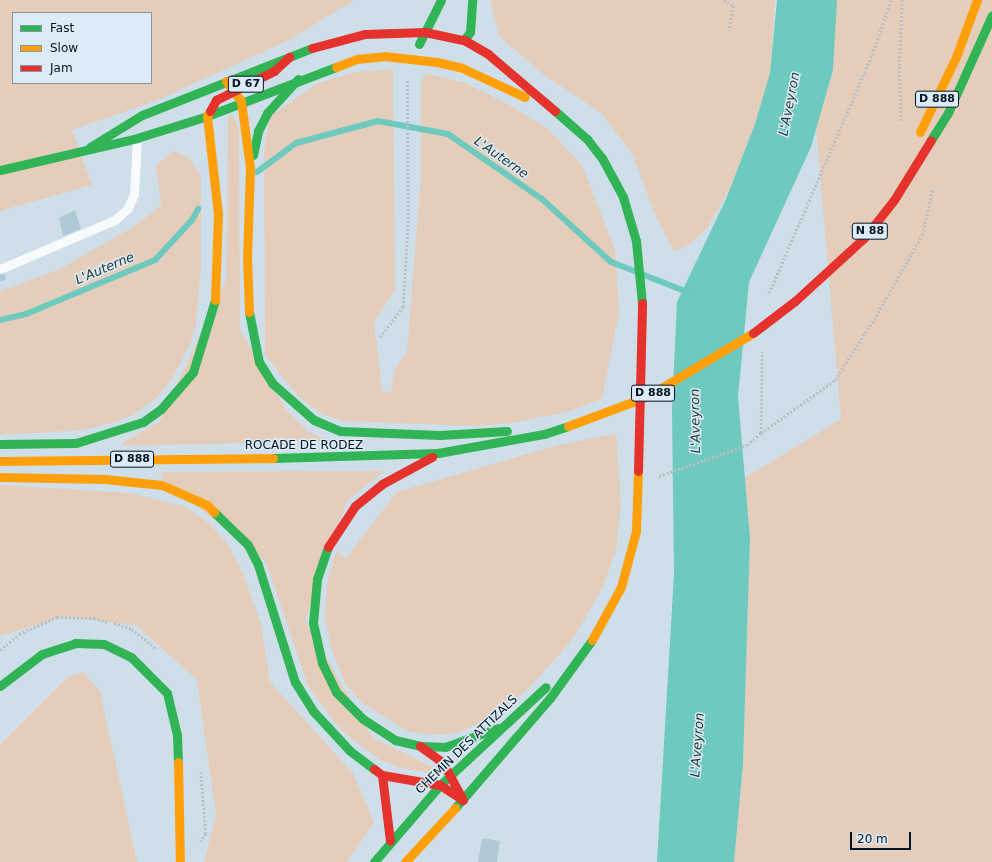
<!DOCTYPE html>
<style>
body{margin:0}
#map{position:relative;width:992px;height:862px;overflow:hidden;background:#cfdfea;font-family:"DejaVu Sans",sans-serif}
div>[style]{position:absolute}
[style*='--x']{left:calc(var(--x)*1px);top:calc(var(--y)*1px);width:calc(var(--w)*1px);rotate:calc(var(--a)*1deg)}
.green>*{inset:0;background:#e4cebb}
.water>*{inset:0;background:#6ec9bf}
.stream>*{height:6px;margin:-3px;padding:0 3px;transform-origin:3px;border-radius:3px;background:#6ec9bf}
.building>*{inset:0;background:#b1c8d7}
.path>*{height:2.5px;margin-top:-1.25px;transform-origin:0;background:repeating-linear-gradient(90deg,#b9bfc5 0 2px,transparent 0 4px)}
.lane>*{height:9px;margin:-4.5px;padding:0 4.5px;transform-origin:4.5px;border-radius:4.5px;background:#f8fafc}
.fast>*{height:9px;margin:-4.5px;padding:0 4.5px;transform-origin:4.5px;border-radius:4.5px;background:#30b455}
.slow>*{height:9px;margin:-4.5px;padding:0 4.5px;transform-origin:4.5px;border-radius:4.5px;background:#ff9f0a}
.jam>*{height:9px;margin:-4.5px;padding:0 4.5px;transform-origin:4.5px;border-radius:4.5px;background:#e5322d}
span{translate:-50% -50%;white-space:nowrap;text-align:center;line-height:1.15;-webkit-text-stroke:3px #ddebf6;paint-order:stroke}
.shield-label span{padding:1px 3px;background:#ddebf6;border:1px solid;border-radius:3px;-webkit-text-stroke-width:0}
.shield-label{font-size:11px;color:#011524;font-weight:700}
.street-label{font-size:12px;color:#011524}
.water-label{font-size:13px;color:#233d38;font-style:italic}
.legend{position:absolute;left:12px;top:12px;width:140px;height:72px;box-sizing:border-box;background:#ddebf6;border:1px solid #8595a2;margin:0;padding:5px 7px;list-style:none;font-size:12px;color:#011524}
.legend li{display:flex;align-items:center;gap:8px;height:20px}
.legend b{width:20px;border:1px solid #8595a2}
.scale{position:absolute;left:850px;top:832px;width:61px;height:18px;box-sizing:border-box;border:2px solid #011524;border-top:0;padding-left:5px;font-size:12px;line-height:14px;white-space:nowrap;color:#011524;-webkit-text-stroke:3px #ddebf6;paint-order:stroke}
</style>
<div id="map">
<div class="green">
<i style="clip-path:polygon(evenodd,0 0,354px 0,291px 39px,158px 100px,72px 130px,92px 185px,0 211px,0 0,13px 13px,151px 13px,151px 83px,13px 83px,13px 13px)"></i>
<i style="clip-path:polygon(490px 0,775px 0,770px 73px,755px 124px,729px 190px,708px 227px,690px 244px,674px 252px,653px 210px,633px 155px,600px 112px,544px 75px,499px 36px)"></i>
<i style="clip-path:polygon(805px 0,992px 0,992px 862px,734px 862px,743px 764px,750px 538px,745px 478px,841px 419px)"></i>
<i style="clip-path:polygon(393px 69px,395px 290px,374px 322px,382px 391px,391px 393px,394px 371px,407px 351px,421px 176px,421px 83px,425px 73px,465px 83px,508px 104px,549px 130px,582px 165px,615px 250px,619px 311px,602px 399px,567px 412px,518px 422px,477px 426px,342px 421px,322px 414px,298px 396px,265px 355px,264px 152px,270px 116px,318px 83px,356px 72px)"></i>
<i style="clip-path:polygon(232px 114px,239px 129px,240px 330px,286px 410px,309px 432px,332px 441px,123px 446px,122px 443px,159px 422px,226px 280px,228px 117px)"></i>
<i style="clip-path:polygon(173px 151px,189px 157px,201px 176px,201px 267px,196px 324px,190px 345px,170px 382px,153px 401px,131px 416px,111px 423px,84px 430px,0 435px,0 291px,58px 270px,135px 226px,161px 205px,156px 165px)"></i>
<i style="clip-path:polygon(616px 434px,621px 503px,616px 550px,603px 586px,588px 614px,571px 641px,533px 684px,500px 713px,458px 733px,429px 735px,407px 731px,361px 702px,345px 683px,332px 651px,325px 618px,327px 584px,336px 551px,346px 558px,397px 492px,558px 445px)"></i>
<i style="clip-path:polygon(384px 471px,347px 501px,305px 621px,373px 738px,433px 767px,436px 774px,400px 768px,380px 760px,341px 730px,308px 686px,266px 562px,162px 478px,162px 472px)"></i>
<i style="clip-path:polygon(0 485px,130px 493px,186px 507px,210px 524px,228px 545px,242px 571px,261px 624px,270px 682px,353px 773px,374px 823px,347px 862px,204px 862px,216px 815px,197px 680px,137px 626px,65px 616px,0 636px)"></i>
<i style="clip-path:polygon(83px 672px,100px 691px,137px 862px,0 862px,0 745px,68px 677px)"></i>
</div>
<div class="water">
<i style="clip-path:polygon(777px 0,837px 0,833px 70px,811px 147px,749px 282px,738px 397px,750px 538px,743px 764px,734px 862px,657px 862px,674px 574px,672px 409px,677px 302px,726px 199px,755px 124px,770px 73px)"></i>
</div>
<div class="stream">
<i style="--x:257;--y:172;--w:49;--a:-36.6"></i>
<i style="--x:296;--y:143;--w:85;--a:-15"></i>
<i style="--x:378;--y:121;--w:71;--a:10.5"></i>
<i style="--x:448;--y:134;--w:114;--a:34.7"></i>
<i style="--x:542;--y:199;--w:93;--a:42.4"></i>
<i style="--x:611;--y:262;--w:25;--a:21"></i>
<i style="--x:644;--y:275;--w:49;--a:21.4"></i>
<i style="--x:0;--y:320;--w:27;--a:-13"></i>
<i style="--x:26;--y:314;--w:140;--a:-22.7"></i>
<i style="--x:155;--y:260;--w:54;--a:-47.2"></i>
<i style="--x:192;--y:220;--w:13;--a:-61"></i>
</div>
<div class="building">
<i style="clip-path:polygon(75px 210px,81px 229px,63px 236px,59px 218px)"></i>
<i style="clip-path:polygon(4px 271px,6px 280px,0 281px,0 272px)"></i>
<i style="clip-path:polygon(482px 838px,500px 841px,497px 862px,478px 862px)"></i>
</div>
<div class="path">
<i style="--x:724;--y:0;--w:12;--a:31"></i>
<i style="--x:734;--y:6;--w:25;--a:102"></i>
<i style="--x:901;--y:121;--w:55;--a:-92.1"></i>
<i style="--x:899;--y:66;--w:66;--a:-87.4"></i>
<i style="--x:769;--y:293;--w:259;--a:-66.6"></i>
<i style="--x:872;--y:55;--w:58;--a:-70.9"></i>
<i style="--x:380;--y:337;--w:38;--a:-53"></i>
<i style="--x:403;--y:307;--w:88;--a:-86.7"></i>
<i style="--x:408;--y:219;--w:139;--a:-90.4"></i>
<i style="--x:761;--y:433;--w:91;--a:-35.6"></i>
<i style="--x:835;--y:380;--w:76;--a:-57.4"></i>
<i style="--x:876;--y:316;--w:93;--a:-60.4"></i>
<i style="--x:922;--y:235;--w:48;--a:-76.8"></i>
<i style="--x:659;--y:476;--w:93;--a:-19.4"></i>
<i style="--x:747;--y:445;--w:18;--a:-41"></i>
<i style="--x:761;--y:433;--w:81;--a:-89.3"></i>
<i style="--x:114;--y:623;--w:19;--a:18"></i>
<i style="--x:132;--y:629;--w:32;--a:39"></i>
<i style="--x:0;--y:650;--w:25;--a:-40"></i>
<i style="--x:19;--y:634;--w:42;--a:-24.1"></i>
<i style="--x:57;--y:617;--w:37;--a:2"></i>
<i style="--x:94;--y:618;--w:14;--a:17"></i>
<i style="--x:201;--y:772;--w:62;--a:85.4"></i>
<i style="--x:206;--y:834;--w:9;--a:126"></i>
</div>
<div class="lane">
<i style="--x:0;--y:269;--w:125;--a:-23.1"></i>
<i style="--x:115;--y:220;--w:18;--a:-43"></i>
<i style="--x:128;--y:208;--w:15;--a:-67"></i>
<i style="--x:134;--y:194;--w:56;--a:-86.9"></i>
</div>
<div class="fast">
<i style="--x:464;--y:40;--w:10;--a:-53"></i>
<i style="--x:470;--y:32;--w:32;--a:-86"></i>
<i style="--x:419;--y:44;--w:49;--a:-63.4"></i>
<i style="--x:555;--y:111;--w:43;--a:41.2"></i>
<i style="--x:587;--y:139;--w:24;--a:52"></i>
<i style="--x:602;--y:158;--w:44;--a:61.7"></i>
<i style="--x:623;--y:197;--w:46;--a:73.5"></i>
<i style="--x:636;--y:241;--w:62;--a:84.5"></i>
<i style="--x:931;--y:140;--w:32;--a:-58"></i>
<i style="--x:948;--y:113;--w:107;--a:-65.8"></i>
<i style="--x:90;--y:147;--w:61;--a:-31.6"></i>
<i style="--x:142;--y:115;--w:183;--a:-21.5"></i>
<i style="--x:253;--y:155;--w:25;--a:-78"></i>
<i style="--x:258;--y:131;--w:20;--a:-63"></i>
<i style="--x:267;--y:113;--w:46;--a:-47.6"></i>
<i style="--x:0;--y:170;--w:141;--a:-13.1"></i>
<i style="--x:137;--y:138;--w:73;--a:-17.4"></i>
<i style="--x:207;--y:116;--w:138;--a:-20.8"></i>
<i style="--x:249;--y:312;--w:51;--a:78.7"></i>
<i style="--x:259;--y:362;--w:25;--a:58"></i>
<i style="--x:272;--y:383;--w:56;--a:41.4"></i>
<i style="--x:314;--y:420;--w:28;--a:23"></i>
<i style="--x:340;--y:431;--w:100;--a:2.3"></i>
<i style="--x:440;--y:435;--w:67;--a:-3.4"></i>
<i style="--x:0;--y:444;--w:76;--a:-0.8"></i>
<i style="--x:76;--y:443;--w:70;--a:-17.4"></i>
<i style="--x:143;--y:422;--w:22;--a:-36"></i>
<i style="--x:161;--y:409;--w:49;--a:-49.1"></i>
<i style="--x:193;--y:372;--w:75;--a:-73"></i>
<i style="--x:273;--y:458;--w:165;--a:-1.7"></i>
<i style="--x:438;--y:453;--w:108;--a:-10.2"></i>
<i style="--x:544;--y:434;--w:25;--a:-18"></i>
<i style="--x:214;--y:512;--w:47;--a:44.1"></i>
<i style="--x:248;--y:545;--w:22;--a:63"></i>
<i style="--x:258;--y:565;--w:123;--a:72.5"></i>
<i style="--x:295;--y:682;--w:34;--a:58"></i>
<i style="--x:313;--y:711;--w:54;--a:47.2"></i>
<i style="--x:350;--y:751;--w:30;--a:37"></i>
<i style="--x:328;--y:547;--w:34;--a:109"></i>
<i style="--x:317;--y:579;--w:44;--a:95.2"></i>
<i style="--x:313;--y:623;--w:41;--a:77.3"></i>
<i style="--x:322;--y:663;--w:32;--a:64"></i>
<i style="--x:336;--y:692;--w:38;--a:45"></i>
<i style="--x:363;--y:719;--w:38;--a:33"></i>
<i style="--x:395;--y:740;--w:26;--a:13"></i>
<i style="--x:420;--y:746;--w:25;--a:2"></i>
<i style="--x:445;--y:747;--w:56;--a:-19.7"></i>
<i style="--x:0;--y:686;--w:53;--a:-37.3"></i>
<i style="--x:42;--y:654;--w:35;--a:-18"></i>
<i style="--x:75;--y:643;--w:29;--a:2"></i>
<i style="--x:104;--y:644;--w:30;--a:26"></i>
<i style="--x:131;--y:657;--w:51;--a:45"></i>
<i style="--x:167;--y:693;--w:43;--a:76.6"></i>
<i style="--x:177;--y:735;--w:27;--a:88"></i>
<i style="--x:455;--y:808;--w:145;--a:-49.2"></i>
<i style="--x:550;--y:698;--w:72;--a:-54.1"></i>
<i style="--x:374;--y:862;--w:101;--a:-49.4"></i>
<i style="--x:440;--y:785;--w:144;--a:-42.8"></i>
</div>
<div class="slow">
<i style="--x:336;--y:67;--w:22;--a:-21"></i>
<i style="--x:357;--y:59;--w:27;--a:-6"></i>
<i style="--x:384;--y:56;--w:53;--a:6.5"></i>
<i style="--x:437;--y:62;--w:26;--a:13"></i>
<i style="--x:462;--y:68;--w:69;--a:24.7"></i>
<i style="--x:226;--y:81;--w:25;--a:53"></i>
<i style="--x:241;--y:101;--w:68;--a:82.3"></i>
<i style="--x:250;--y:168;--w:89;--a:91.9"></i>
<i style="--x:247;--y:257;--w:55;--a:87.9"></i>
<i style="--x:210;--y:111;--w:6;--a:121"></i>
<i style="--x:207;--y:116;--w:99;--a:83.6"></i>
<i style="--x:218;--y:214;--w:86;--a:92"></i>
<i style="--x:920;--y:132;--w:83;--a:-64.4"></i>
<i style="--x:956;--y:57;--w:61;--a:-69.8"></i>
<i style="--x:568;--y:426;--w:83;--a:-20.4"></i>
<i style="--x:646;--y:397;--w:125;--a:-30.9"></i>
<i style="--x:0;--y:461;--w:273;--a:-0.6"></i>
<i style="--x:0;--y:477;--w:105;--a:1.1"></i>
<i style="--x:105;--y:479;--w:57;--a:6"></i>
<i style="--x:162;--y:485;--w:49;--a:24"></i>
<i style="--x:207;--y:505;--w:10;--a:45"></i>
<i style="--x:592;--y:640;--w:60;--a:-61.3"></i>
<i style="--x:621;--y:587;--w:58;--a:-75"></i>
<i style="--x:636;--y:531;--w:60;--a:-88.1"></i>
<i style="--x:178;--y:762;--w:100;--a:88.9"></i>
<i style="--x:405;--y:862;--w:74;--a:-47.2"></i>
</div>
<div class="jam">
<i style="--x:312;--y:48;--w:55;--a:-14.8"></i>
<i style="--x:365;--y:34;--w:60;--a:-1.9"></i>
<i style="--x:425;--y:32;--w:40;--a:12"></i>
<i style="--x:464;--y:40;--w:28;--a:30"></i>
<i style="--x:488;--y:54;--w:88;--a:40.4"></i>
<i style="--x:210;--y:111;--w:13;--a:-61"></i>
<i style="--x:216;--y:100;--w:65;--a:-26.6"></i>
<i style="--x:274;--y:71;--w:21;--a:-43"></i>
<i style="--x:753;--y:333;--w:53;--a:-37.3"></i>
<i style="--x:795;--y:301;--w:93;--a:-42.4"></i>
<i style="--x:864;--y:238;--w:48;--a:-51.7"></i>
<i style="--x:894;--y:200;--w:70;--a:-58.3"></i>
<i style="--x:638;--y:471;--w:168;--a:-88.6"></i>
<i style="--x:328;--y:547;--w:49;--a:-56.6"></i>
<i style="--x:355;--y:506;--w:35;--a:-39"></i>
<i style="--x:382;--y:484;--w:57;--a:-28.4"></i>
<i style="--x:420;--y:746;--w:29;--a:36"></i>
<i style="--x:443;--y:763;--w:42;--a:61.6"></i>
<i style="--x:374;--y:769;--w:10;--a:37"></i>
<i style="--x:382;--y:775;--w:59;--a:9.8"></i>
<i style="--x:440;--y:785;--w:27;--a:33"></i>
<i style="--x:382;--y:775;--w:66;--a:83.1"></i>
</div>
<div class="shield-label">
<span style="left:246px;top:84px">D 67</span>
<span style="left:937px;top:99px">D 888</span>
<span style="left:870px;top:231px">N 88</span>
<span style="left:653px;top:393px">D 888</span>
<span style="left:132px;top:459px">D 888</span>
</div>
<div class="street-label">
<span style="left:304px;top:446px">ROCADE DE RODEZ</span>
<span style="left:467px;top:745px;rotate:-44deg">CHEMIN DES ATTIZALS</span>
</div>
<div class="water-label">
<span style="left:790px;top:104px;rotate:-79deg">L'Aveyron</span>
<span style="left:501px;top:158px;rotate:35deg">L'Auterne</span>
<span style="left:105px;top:269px;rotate:-23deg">L'Auterne</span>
<span style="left:696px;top:421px;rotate:-91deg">L'Aveyron</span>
<span style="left:698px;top:745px;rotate:-86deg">L'Aveyron</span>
</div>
<ul class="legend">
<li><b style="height:5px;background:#30b455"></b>Fast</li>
<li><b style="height:5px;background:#ff9f0a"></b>Slow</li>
<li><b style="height:5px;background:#e5322d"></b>Jam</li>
</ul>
<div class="scale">20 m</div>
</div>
